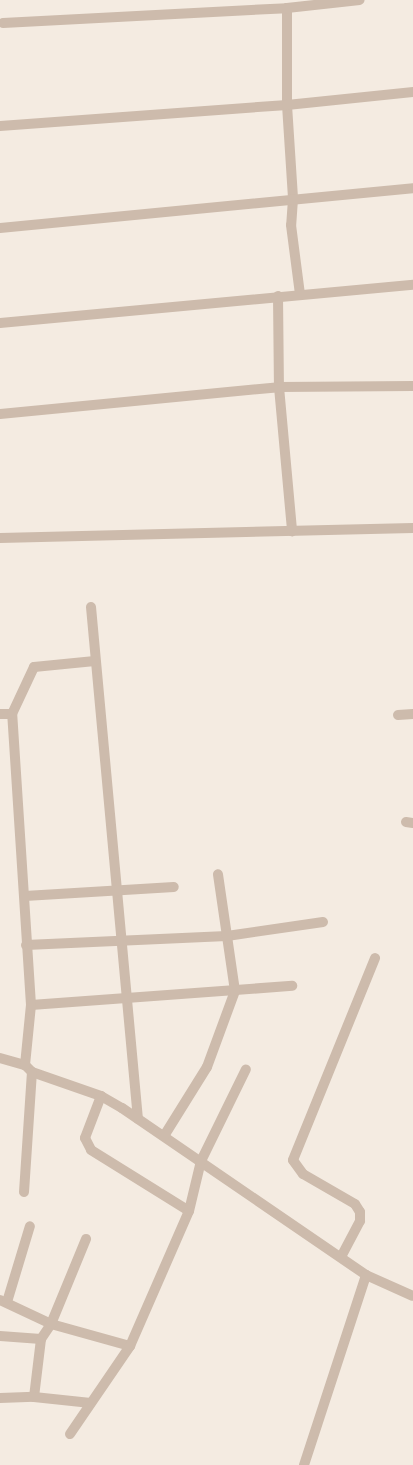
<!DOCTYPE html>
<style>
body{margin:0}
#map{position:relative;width:413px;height:1465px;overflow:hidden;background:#f4ebe1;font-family:"Open Sans",sans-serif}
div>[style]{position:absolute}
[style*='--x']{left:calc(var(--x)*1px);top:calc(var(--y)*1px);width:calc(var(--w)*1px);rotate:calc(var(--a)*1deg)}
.street>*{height:10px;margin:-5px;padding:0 5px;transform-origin:5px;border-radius:5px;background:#cdbbac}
span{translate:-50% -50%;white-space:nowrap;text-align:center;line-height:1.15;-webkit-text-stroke:3px #fbf5ee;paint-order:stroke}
</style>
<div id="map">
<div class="street">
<i style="--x:287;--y:8;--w:97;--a:90"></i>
<i style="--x:287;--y:105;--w:94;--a:86.3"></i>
<i style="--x:293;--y:199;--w:26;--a:94"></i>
<i style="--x:291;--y:225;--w:70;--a:82.6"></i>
<i style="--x:3;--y:23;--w:284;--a:-3"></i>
<i style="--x:287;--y:8;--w:73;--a:-6.3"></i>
<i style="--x:0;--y:126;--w:288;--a:-4.2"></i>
<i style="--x:287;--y:105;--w:127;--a:-5.9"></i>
<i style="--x:0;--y:228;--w:415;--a:-5.5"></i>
<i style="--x:278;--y:296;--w:91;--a:89.4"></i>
<i style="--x:279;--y:387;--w:145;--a:84.8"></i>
<i style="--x:0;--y:323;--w:415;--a:-5.3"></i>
<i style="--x:0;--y:414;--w:280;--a:-5.5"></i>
<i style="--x:279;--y:387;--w:134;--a:-0.4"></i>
<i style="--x:0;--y:538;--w:413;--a:-1.4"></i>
<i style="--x:91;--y:607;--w:514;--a:84.76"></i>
<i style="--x:0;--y:714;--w:12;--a:0"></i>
<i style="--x:398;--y:715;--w:15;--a:-4"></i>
<i style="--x:406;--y:822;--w:7;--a:8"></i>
<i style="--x:25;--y:896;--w:149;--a:-3.5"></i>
<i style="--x:26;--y:945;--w:201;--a:-2.6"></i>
<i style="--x:227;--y:936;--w:97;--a:-8.3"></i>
<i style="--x:31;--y:1005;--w:262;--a:-4.2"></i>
<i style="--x:0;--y:1058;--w:26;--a:16"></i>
<i style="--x:25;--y:1065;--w:10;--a:45"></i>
<i style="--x:32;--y:1072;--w:73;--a:19.2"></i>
<i style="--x:101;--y:1096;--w:24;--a:30"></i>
<i style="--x:122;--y:1108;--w:296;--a:34.4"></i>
<i style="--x:366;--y:1275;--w:51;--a:24.1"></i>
<i style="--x:25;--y:1065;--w:60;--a:-84.3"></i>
<i style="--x:31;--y:1005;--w:292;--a:-93.7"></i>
<i style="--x:12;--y:714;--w:52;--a:-64.9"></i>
<i style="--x:34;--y:667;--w:61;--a:-5.6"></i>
<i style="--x:101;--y:1096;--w:45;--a:110.9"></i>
<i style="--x:85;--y:1138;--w:13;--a:63"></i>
<i style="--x:91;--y:1150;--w:115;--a:31.9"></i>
<i style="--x:164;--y:1136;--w:81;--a:-58.1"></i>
<i style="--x:207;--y:1067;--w:81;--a:-69.8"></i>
<i style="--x:235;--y:991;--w:118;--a:-98.3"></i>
<i style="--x:24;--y:1192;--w:120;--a:-86.2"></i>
<i style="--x:341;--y:1257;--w:41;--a:-62.2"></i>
<i style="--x:360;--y:1221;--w:9;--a:-90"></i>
<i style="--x:360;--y:1212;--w:9;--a:-122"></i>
<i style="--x:355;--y:1204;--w:60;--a:-150"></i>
<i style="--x:303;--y:1174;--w:17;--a:-126"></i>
<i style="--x:293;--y:1160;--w:218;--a:-67.9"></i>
<i style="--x:0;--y:1300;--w:56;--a:25.2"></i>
<i style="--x:51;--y:1324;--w:82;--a:15.6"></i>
<i style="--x:7;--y:1302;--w:79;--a:-73.2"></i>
<i style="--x:0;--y:1336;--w:41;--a:4.2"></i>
<i style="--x:34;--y:1397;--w:58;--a:-83.1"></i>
<i style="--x:41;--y:1339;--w:18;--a:-56"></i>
<i style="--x:51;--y:1324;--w:92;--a:-67.6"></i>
<i style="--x:0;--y:1398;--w:34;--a:-2"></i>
<i style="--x:34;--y:1397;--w:57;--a:6"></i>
<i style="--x:70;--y:1434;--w:107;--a:-55.7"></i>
<i style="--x:130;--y:1346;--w:147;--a:-66.4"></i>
<i style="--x:189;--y:1211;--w:51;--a:-76.5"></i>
<i style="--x:201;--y:1161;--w:102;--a:-63.9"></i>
<i style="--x:304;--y:1465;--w:200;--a:-71.9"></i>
</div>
</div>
